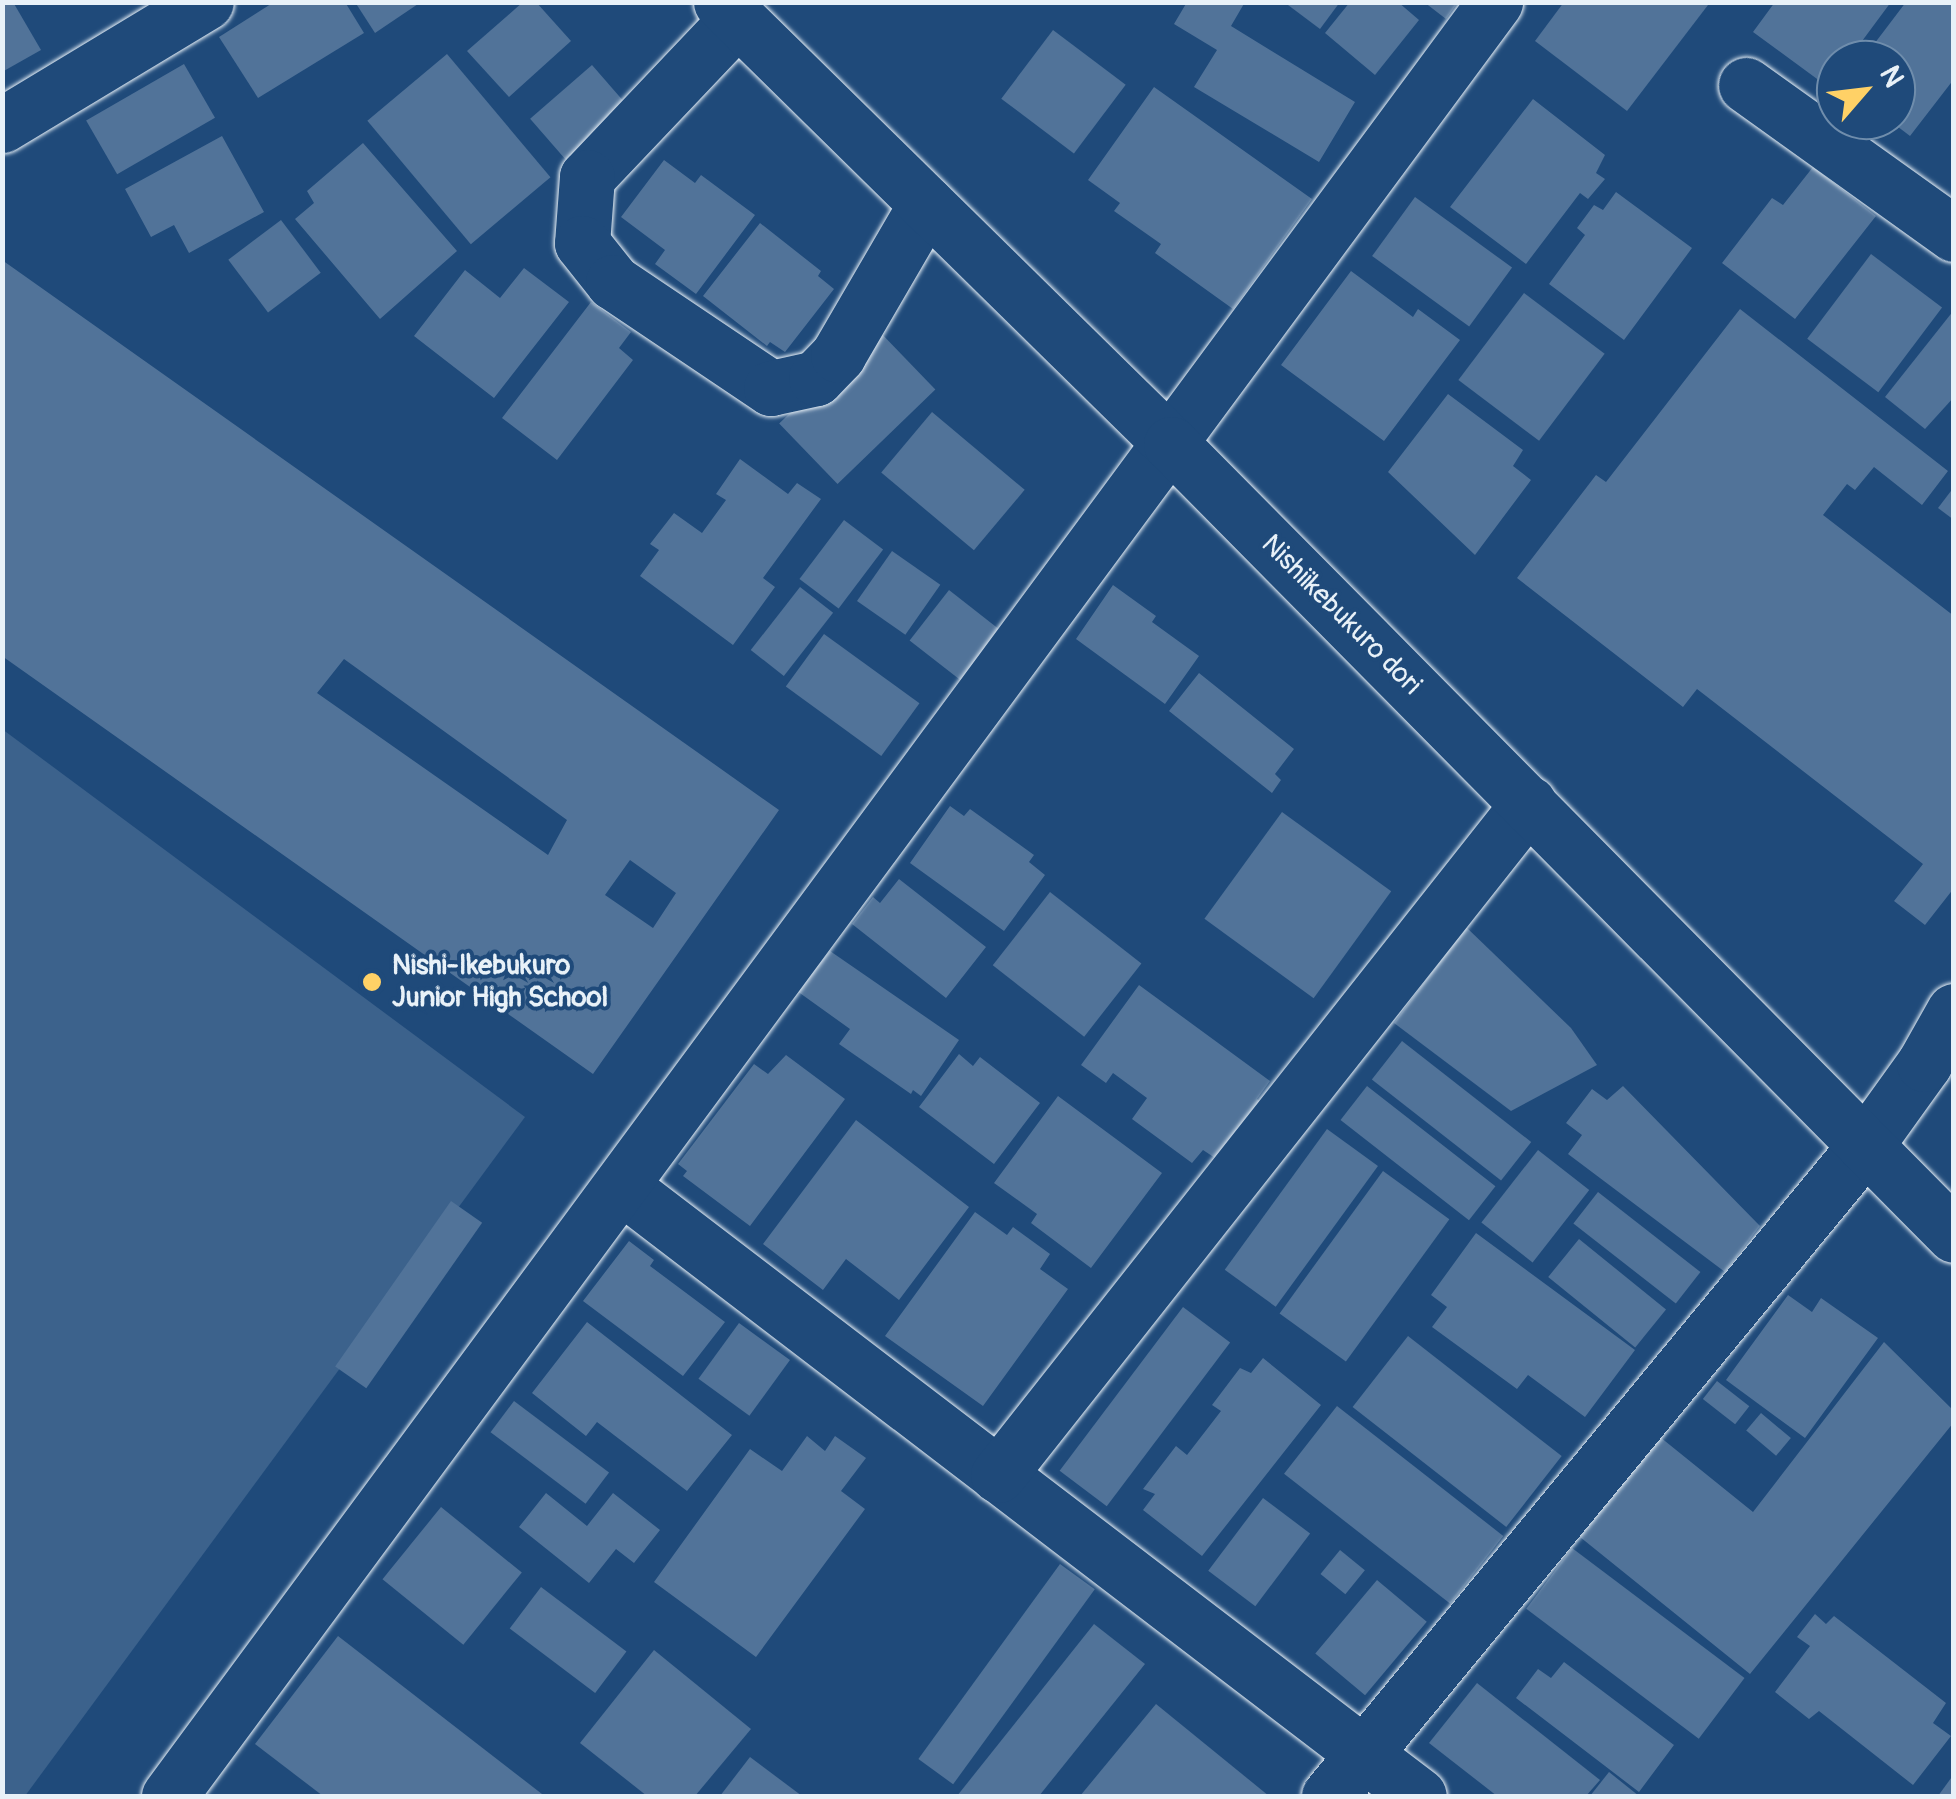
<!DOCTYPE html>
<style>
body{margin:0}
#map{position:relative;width:1956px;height:1799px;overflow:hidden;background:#1f4a7a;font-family:Pangolin,sans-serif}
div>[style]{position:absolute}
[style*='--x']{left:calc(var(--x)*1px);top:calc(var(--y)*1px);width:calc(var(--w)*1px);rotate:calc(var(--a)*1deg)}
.green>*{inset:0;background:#3c628c}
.building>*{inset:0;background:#517399;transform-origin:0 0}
.roads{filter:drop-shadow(0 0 2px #e8f1f8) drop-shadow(0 0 2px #e8f1f8)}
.minor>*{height:55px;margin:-27.5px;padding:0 27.5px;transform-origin:27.5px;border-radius:27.5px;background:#1f4a7a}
.major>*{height:55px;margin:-27.5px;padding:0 27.5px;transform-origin:27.5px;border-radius:27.5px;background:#1f4a7a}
.dots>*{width:28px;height:28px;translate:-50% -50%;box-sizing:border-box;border:5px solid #1f4a7a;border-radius:50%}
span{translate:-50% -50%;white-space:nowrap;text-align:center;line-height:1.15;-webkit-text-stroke:8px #1f4a7a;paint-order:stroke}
.street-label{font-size:28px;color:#e8f1f8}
.poi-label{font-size:28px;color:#e8f1f8;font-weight:700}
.left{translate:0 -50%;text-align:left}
.frame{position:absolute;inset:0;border:5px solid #e8f1f8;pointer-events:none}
.north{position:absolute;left:1816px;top:40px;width:100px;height:100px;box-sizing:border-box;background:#1f4a7a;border:2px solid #6f8dac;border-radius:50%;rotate:62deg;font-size:28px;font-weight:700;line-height:40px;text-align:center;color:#e8f1f8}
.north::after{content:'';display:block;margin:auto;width:35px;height:45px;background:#ffd166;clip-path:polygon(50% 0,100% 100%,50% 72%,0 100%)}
</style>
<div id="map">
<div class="green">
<i style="clip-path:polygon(2px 729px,525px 1117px,25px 1796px,2px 1796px)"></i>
</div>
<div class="building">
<i style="clip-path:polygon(2px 2px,13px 2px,41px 50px,2px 72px)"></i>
<i style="clip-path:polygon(274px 2px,345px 2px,364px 33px,258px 98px,219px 37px)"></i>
<i style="clip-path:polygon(355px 2px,421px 2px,375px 33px)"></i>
<i style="clip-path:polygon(523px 2px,536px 2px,571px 41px,509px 97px,467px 51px)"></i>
<i style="clip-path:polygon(1187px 2px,1245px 2px,1231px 26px,1355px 102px,1319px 162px,1194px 87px,1217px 50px,1174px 24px)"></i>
<i style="clip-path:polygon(1284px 2px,1340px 2px,1320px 29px)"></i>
<i style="clip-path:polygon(1350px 2px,1398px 2px,1419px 20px,1375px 75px,1325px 33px)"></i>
<i style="clip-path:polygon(1424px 2px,1458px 2px,1446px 19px)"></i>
<i style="clip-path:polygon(1564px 2px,1705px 2px,1708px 5px,1627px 111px,1535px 41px)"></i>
<i style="clip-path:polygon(1775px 2px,1891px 2px,1848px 60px,1836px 60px,1836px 76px,1828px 87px,1753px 32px)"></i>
<i style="clip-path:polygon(1906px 2px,1954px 2px,1954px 79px,1910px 136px,1889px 120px,1896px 120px,1896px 60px,1862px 60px)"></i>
<i style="left:1053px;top:30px;width:91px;height:86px;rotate:37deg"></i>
<i style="left:447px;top:54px;width:161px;height:104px;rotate:50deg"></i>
<i style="left:184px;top:64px;width:62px;height:113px;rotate:60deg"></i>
<i style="left:592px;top:65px;width:60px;height:82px;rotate:49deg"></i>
<i style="clip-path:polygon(1154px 87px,1312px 199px,1233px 309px,1155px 253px,1161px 244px,1114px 211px,1120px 203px,1088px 180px)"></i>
<i style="clip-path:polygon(1533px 99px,1605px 155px,1596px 173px,1605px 179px,1588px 199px,1580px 193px,1526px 264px,1450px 207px)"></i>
<i style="clip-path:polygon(222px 136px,264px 212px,189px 253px,174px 225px,151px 237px,125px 189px)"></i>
<i style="clip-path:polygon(363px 143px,457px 251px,380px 319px,295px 219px,314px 203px,307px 191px)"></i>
<i style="clip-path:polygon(664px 160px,695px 183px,701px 175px,755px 215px,696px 294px,655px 264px,665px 250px,621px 217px)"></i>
<i style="clip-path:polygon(1813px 167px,1876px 216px,1795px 319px,1722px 263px,1772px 198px,1783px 205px)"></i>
<i style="clip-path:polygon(1616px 192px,1692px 248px,1624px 340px,1549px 284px,1585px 235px,1577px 228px,1594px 205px,1603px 210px)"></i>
<i style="left:1415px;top:197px;width:120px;height:73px;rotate:36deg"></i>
<i style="left:281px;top:220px;width:66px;height:66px;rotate:53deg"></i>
<i style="clip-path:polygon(760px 223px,821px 271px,818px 276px,834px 289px,785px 352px,770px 342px,767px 346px,703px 296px)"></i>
<i style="left:1871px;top:254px;width:89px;height:106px;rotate:37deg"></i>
<i style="clip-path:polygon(evenodd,2px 260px,779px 810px,593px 1074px,2px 656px,2px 260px,344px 659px,567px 820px,548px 855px,317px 693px,344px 659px,2px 260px,630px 860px,676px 893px,653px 928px,605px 895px,630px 860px)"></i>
<i style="clip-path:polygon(524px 268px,569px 302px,494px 398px,414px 336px,465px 270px,500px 298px)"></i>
<i style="clip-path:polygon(1351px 271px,1413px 317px,1418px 309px,1460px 340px,1384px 441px,1281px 365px)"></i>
<i style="left:1524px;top:293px;width:101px;height:109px;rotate:37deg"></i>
<i style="clip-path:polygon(591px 302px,631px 332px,619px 348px,633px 360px,557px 460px,502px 418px)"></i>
<i style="clip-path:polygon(1740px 309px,1948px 471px,1922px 505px,1874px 467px,1855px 490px,1847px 484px,1823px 515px,1954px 616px,1954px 888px,1925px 925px,1894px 901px,1923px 864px,1697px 689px,1683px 707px,1517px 578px,1596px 475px,1606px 482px)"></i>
<i style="clip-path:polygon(1954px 310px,1954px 397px,1925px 429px,1885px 397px)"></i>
<i style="left:877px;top:329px;width:84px;height:136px;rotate:46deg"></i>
<i style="clip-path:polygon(1448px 394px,1523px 450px,1513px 466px,1531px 480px,1475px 555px,1388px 472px)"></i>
<i style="left:932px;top:412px;width:121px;height:79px;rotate:40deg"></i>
<i style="clip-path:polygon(740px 459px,788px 494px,797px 483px,821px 499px,763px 578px,775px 587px,733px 645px,640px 576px,659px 550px,650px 544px,674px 513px,702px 533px,726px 500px,716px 494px)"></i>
<i style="clip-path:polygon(1954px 487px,1954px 520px,1938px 508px)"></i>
<i style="left:844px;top:520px;width:49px;height:74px;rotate:37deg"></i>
<i style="left:892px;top:551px;width:59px;height:61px;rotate:35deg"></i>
<i style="clip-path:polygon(1113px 585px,1156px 616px,1152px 622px,1199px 656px,1165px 704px,1076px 639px)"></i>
<i style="left:800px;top:587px;width:42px;height:80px;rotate:38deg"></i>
<i style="left:949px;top:590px;width:66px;height:64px;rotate:38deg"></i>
<i style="left:824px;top:634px;width:118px;height:65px;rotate:36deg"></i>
<i style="clip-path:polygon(1199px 673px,1294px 749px,1275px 774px,1281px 780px,1272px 793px,1169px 711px)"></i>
<i style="clip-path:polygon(950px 806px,964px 816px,970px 809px,1034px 855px,1029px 862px,1045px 875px,1004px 931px,910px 863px)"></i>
<i style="left:1282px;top:812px;width:135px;height:132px;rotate:36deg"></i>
<i style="clip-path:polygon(899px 879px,986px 947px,946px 998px,852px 924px,873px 897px,880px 903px)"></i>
<i style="left:1050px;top:892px;width:116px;height:93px;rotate:38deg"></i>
<i style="clip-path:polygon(1466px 927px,1571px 1028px,1597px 1065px,1511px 1111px,1394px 1023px)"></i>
<i style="clip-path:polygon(830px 951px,959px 1040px,921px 1096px,913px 1090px,911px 1094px,839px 1044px,850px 1029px,797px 991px)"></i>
<i style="clip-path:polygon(1139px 985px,1270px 1081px,1257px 1099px,1267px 1107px,1215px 1158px,1203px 1150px,1192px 1163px,1132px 1119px,1147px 1098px,1113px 1073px,1106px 1083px,1081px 1065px)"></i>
<i style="left:1402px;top:1041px;width:164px;height:49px;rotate:38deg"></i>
<i style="clip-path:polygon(959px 1054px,973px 1066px,980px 1057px,1040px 1103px,994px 1164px,919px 1107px)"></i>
<i style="clip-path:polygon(786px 1055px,845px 1099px,750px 1226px,683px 1176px,687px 1171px,678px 1164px,754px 1064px,768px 1074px)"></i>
<i style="left:1367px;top:1086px;width:163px;height:43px;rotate:38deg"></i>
<i style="clip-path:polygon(1623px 1086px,1760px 1226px,1725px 1272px,1568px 1154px,1582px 1135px,1566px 1123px,1592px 1089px,1607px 1100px)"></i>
<i style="clip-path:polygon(1058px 1096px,1162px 1173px,1091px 1268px,1031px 1223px,1037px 1214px,994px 1183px)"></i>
<i style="clip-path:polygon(856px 1120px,969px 1207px,899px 1300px,846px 1259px,823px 1290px,763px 1244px)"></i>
<i style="left:1327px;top:1129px;width:63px;height:174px;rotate:36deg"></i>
<i style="left:1538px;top:1150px;width:65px;height:92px;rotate:38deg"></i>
<i style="left:1383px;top:1171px;width:82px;height:176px;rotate:36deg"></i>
<i style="left:1598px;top:1192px;width:130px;height:40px;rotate:38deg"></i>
<i style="left:451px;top:1201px;width:38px;height:202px;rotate:35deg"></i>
<i style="clip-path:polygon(975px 1212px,1007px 1235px,1013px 1227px,1050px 1254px,1040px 1269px,1068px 1289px,983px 1406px,885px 1336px)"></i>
<i style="clip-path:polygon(1476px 1233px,1635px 1350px,1585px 1417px,1528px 1375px,1517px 1389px,1432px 1327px,1447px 1307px,1431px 1295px)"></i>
<i style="left:1579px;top:1239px;width:112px;height:49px;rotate:39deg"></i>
<i style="clip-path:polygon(629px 1241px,654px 1260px,650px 1266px,725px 1322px,683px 1376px,583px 1301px)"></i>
<i style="clip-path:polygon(1788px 1295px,1812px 1312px,1821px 1298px,1878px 1338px,1805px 1438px,1726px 1380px)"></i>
<i style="left:1183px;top:1307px;width:59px;height:205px;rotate:37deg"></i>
<i style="clip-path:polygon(587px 1322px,732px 1435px,687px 1491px,597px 1422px,586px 1436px,532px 1393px)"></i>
<i style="left:739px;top:1323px;width:63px;height:69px;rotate:36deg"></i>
<i style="left:1408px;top:1336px;width:195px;height:90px;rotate:38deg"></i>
<i style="clip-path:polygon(1884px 1342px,1954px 1411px,1954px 1422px,1750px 1674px,1580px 1537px,1660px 1437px,1753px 1512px)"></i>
<i style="clip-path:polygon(1263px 1358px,1321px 1405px,1202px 1556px,1143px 1510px,1155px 1494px,1143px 1489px,1176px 1446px,1187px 1455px,1221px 1411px,1212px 1405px,1240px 1368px,1251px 1373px)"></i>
<i style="left:1717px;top:1381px;width:41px;height:23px;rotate:38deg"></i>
<i style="left:514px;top:1401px;width:119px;height:39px;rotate:37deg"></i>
<i style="left:1337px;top:1406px;width:211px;height:86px;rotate:38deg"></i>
<i style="left:1761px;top:1413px;width:39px;height:23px;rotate:40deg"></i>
<i style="clip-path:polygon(807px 1436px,825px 1451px,835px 1436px,866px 1458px,841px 1491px,865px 1509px,756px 1657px,654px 1582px,750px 1449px,782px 1471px)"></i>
<i style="clip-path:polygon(546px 1493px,587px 1526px,613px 1493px,660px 1530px,634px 1563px,616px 1549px,589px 1583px,519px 1527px)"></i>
<i style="left:1263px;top:1498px;width:59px;height:91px;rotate:37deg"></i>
<i style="left:441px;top:1507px;width:104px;height:93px;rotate:39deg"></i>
<i style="left:1572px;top:1548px;width:216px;height:76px;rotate:37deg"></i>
<i style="left:1340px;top:1550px;width:32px;height:31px;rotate:39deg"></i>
<i style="left:1060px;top:1564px;width:43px;height:241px;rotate:36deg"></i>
<i style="left:1377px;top:1580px;width:65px;height:96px;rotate:40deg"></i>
<i style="left:541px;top:1587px;width:107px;height:52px;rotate:37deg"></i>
<i style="clip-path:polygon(1815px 1614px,1826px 1624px,1834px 1616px,1946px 1703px,1933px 1723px,1951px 1736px,1913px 1785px,1819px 1711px,1809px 1719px,1775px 1692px,1810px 1646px,1797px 1637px)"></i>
<i style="clip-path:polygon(1094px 1624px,1145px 1664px,1039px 1796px,957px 1796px)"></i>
<i style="clip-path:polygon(338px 1636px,542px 1794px,540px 1796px,323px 1796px,255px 1744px)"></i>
<i style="clip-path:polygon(654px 1650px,751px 1729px,695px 1796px,647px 1796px,580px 1743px)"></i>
<i style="clip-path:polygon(1564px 1662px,1674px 1745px,1639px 1792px,1516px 1698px,1538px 1669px,1551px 1678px)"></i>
<i style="clip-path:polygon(1477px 1683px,1600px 1780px,1586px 1796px,1497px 1796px,1429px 1743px)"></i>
<i style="clip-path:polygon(1156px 1704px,1269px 1796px,1080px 1796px)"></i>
<i style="clip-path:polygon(750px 1757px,802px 1796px,720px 1796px)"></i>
<i style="clip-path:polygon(1609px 1772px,1639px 1796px,1590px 1796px)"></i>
<i style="clip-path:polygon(1954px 1774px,1954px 1796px,1938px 1796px)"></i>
</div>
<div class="roads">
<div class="minor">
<i style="--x:737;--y:19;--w:218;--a:133.5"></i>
<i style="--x:587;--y:177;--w:66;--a:94.3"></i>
<i style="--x:582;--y:243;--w:50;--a:51.5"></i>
<i style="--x:613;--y:282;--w:190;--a:33.9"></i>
<i style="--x:771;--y:388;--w:46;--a:-12.5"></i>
<i style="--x:816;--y:378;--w:32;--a:-46"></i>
<i style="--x:838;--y:355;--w:175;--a:-59.8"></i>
<i style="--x:1746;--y:85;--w:256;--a:35.6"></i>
<i style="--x:2;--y:125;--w:238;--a:-31.1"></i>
<i style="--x:621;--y:1186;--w:1004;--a:37.39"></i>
<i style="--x:998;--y:1475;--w:856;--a:-51.68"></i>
<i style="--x:169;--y:1796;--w:2231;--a:-53.53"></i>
<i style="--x:1329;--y:1796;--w:842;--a:-50.49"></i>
<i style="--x:1865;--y:1146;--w:101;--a:-54.3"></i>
<i style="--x:1924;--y:1064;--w:61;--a:-60.5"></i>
</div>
<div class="major">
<i style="--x:721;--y:2;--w:631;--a:44.49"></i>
<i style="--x:1171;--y:444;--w:1113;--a:45.29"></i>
</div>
</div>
<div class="dots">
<i style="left:372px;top:982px;background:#ffd166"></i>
</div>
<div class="street-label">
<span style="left:1341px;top:615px;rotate:45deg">Nishiikebukuro dori</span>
</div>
<div class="poi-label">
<span class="left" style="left:392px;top:982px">Nishi-Ikebukuro<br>Junior High School</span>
</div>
<div class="frame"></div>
<div class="north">N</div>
</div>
